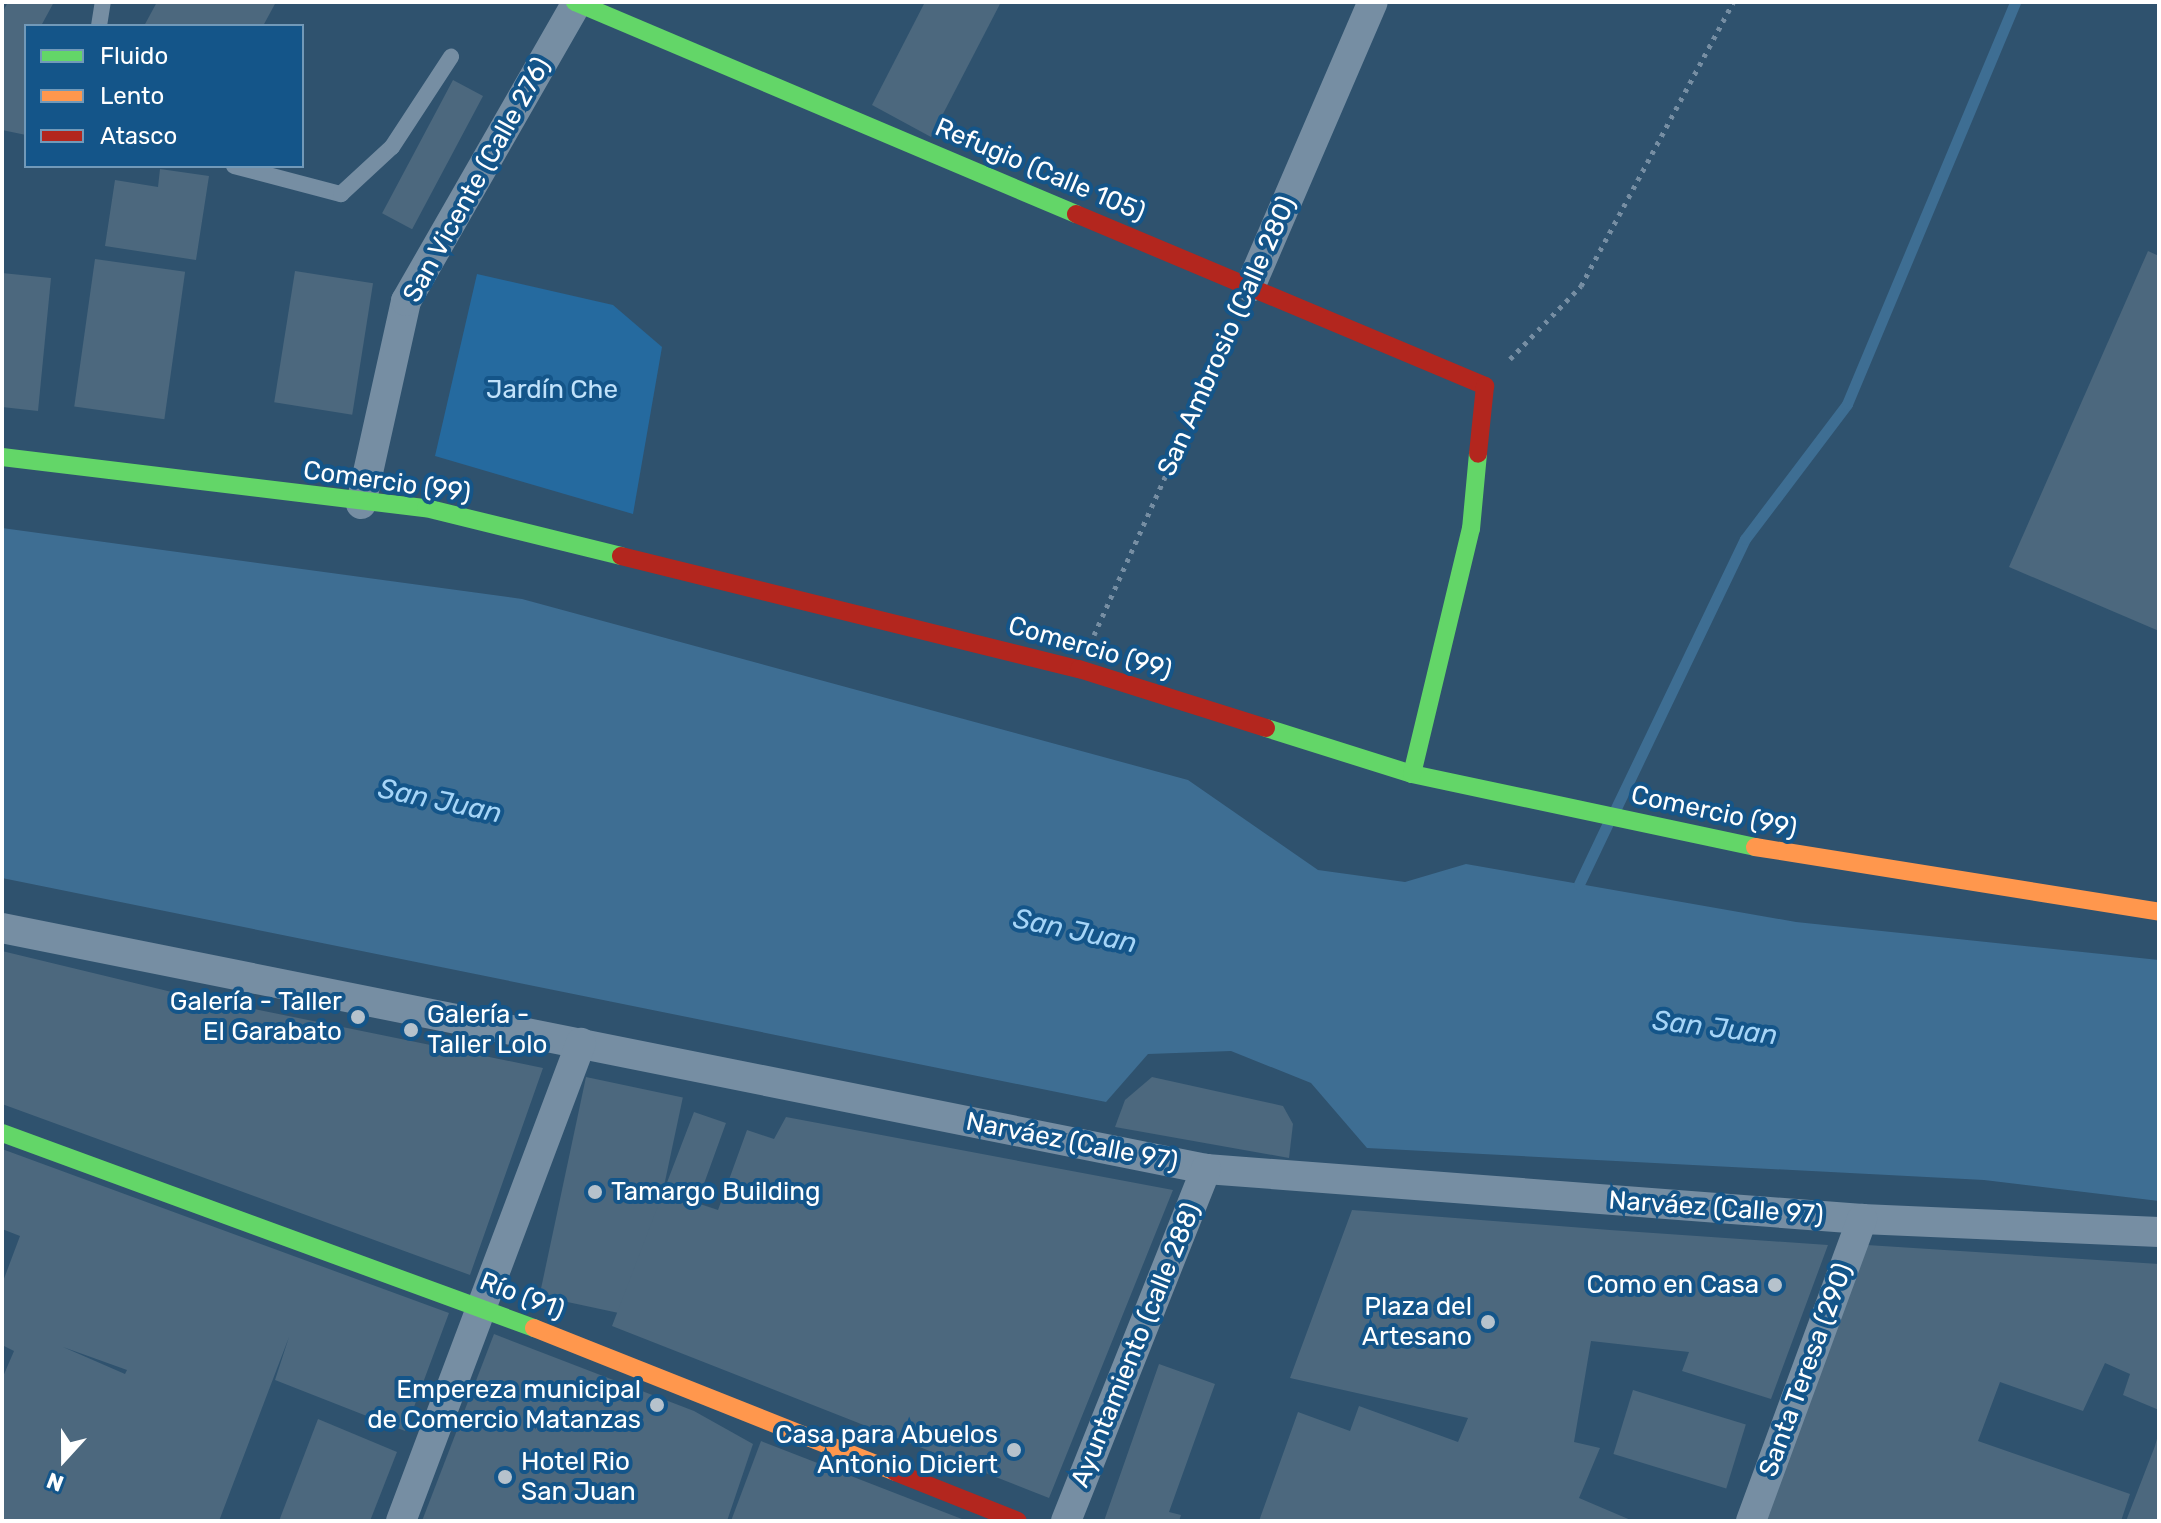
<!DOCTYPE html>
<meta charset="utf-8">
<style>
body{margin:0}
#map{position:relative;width:2161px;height:1523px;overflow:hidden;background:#2f526e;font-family:Rubik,sans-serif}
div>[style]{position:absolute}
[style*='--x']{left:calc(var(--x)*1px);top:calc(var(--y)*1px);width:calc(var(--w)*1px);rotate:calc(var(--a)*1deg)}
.green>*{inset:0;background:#256a9f}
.water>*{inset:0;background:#3e6e93}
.stream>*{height:11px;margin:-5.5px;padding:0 5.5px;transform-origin:5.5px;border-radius:5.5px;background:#3e6e93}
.building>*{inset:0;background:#4c687e;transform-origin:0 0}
.path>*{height:5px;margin-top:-2.5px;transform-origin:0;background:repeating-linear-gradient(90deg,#768ea3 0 4px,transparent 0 10px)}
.lane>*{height:16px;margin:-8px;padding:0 8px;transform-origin:8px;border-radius:8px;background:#768ea3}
.street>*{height:30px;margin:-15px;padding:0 15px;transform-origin:15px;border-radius:15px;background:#768ea3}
.fast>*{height:18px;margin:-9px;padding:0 9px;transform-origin:9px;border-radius:9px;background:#63d668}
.slow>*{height:18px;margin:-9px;padding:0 9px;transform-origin:9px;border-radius:9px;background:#ff974d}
.jam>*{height:18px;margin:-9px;padding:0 9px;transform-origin:9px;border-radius:9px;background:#b3261e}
.dots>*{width:22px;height:22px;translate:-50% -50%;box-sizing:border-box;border:4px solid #145589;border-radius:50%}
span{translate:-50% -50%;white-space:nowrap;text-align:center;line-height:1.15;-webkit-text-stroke:8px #145589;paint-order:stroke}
.street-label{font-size:26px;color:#fff}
.park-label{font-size:26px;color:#c1e2fb}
.poi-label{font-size:26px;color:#fff}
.right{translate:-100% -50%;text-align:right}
.left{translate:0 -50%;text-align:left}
.water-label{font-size:28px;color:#a6d5f7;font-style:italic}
.frame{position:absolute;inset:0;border:4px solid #fff;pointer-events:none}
.legend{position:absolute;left:24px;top:24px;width:280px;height:144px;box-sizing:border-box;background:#145589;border:2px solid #7299b8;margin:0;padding:10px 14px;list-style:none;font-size:24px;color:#fff}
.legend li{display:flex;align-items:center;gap:16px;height:40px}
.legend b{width:40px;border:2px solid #7299b8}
.north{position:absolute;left:24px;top:1419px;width:80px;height:80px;-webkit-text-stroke:6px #145589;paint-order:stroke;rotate:201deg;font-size:22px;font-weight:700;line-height:32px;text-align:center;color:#fff}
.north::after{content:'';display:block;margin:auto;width:28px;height:36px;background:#fff;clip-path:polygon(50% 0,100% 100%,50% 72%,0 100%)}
</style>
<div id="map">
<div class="green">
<i style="clip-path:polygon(477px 274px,613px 305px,662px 347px,633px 514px,435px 456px)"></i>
</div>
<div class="water">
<i style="clip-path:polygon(2px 528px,522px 599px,1188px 780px,1318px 870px,1405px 882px,1466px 864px,1796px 922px,2159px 960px,2159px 1201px,1984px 1180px,1367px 1148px,1311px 1083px,1231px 1051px,1148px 1054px,1106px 1102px,2px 878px)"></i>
</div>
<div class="stream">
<i style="--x:1616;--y:808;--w:298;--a:-64.4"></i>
<i style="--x:1745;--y:539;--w:169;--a:-52.9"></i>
<i style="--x:1847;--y:404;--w:436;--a:-67.3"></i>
<i style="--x:1579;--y:884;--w:68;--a:-64.6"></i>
</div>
<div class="building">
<i style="clip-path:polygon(8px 2px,54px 2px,41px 26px,26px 26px,26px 135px,2px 130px,2px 13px)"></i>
<i style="clip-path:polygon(157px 2px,276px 2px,263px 26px,144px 26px)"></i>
<i style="clip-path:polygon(925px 2px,1001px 2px,931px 137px,872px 105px)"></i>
<i style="left:453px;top:80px;width:34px;height:151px;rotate:28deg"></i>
<i style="clip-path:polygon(160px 169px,209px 176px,196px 260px,105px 246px,115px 180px,158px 187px)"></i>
<i style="clip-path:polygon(2148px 251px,2159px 256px,2159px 631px,2009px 567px)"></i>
<i style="left:95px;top:259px;width:91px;height:149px;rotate:8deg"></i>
<i style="left:295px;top:271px;width:79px;height:133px;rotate:9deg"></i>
<i style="clip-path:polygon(2px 273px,51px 278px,38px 411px,2px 407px)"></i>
<i style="clip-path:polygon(2px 951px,176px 993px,543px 1068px,470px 1275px,2px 1104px)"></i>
<i style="left:586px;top:1077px;width:99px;height:224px;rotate:12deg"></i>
<i style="clip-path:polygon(1152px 1077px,1283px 1106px,1293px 1124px,1289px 1158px,1115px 1127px,1125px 1100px)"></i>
<i style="clip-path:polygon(694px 1112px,726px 1123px,697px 1203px,718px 1210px,747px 1130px,774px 1139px,786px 1117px,1173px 1190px,1049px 1498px,612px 1326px)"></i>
<i style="clip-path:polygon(evenodd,2px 1149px,449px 1313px,405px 1431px,275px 1380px,289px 1337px,219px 1521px,2px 1521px,2px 1379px,14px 1351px,2px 1345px,2px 1284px,20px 1236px,2px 1229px,2px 1149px,63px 1347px,127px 1370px,125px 1374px,63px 1347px)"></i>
<i style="clip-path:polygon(1352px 1210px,1610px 1230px,1828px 1245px,1771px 1399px,1682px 1371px,1689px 1352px,1591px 1341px,1574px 1442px,1600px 1448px,1579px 1498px,1633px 1521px,1259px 1521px,1298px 1412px,1350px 1431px,1359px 1406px,1458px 1442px,1468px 1418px,1290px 1378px)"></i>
<i style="clip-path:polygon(1867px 1245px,2159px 1264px,2159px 1410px,2123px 1395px,2130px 1374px,2105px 1363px,2083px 1411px,2000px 1382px,1978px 1441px,2130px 1494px,2121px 1521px,1765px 1521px)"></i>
<i style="clip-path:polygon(494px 1334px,694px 1411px,753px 1444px,727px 1521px,422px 1521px)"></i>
<i style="clip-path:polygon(1159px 1364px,1215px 1384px,1169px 1512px,1181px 1515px,1179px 1521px,1104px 1521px)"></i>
<i style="left:1633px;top:1390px;width:118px;height:67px;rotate:17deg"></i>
<i style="clip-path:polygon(318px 1419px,397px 1452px,370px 1521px,279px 1521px)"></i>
<i style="clip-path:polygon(2158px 1435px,2159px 1521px,2126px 1521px,2155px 1446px)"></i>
<i style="clip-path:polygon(761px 1441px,967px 1521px,731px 1521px)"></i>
</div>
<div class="path">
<i style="--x:1510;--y:359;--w:102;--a:-45.8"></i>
<i style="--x:1581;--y:286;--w:322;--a:-61.8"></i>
<i style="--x:1094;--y:635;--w:342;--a:-65.8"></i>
</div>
<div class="lane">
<i style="--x:99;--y:26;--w:24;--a:-81"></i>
<i style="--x:234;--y:166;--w:111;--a:14.7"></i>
<i style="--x:341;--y:194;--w:69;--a:-42.7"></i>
<i style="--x:392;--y:147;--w:108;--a:-56.8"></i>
</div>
<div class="street">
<i style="--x:1250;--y:287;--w:310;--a:-66.7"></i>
<i style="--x:361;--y:504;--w:208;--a:-77.5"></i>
<i style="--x:406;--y:301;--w:344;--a:-60.2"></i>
<i style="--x:2;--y:928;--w:1228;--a:11.32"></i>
<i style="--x:1206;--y:1169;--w:658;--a:4.36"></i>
<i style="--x:1862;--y:1219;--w:297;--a:2.5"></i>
<i style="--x:401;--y:1521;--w:511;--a:-69.37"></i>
<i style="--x:1066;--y:1521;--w:379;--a:-68.3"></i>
<i style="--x:1751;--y:1521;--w:322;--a:-69.8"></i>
</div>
<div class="fast">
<i style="--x:575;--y:2;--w:544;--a:22.94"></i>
<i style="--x:2;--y:457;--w:427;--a:6.9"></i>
<i style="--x:426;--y:508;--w:201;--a:13.8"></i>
<i style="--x:1266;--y:728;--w:153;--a:17.5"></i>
<i style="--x:1412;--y:774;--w:351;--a:12"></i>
<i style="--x:1412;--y:774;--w:252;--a:-76.5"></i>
<i style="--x:1471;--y:529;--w:75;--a:-84.7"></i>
<i style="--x:2;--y:1133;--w:567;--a:20.13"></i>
</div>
<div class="slow">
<i style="--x:1755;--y:847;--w:409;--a:9.1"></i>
<i style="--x:534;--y:1328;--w:389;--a:21.7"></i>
</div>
<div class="jam">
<i style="--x:1076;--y:214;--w:444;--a:22.8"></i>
<i style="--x:1485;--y:386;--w:68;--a:95.9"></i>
<i style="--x:621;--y:556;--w:472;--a:13.9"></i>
<i style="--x:1079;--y:669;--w:196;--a:17.5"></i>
<i style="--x:895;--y:1472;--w:132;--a:21.7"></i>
</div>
<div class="dots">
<i style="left:358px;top:1017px;background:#b6c2cc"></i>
<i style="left:411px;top:1030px;background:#b6c2cc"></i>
<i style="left:595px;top:1192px;background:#b6c2cc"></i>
<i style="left:1775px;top:1285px;background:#b6c2cc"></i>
<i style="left:1488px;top:1322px;background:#b6c2cc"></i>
<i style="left:657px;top:1405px;background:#b6c2cc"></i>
<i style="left:1014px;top:1450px;background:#b6c2cc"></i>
<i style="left:505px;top:1477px;background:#b6c2cc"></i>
</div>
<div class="street-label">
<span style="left:1040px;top:170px;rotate:23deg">Refugio (Calle 105)</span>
<span style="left:477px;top:180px;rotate:-61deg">San Vicente (Calle 276)</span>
<span style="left:1227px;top:336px;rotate:-66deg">San Ambrosio (Calle 280)</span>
<span style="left:387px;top:482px;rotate:8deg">Comercio (99)</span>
<span style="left:1090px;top:648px;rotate:16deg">Comercio (99)</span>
<span style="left:1714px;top:812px;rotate:12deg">Comercio (99)</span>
<span style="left:1072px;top:1142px;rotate:11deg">Narváez (Calle 97)</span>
<span style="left:1716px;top:1208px;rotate:4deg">Narváez (Calle 97)</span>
<span style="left:522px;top:1296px;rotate:21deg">Río (91)</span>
<span style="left:1136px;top:1345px;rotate:-68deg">Ayuntamiento (calle 288)</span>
<span style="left:1806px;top:1370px;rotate:-70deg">Santa Teresa (290)</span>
</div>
<div class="park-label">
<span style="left:552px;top:390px">Jardín Che</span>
</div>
<div class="poi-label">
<span class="right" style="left:342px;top:1017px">Galería - Taller<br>El Garabato</span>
<span class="left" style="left:427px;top:1030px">Galería -<br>Taller Lolo</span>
<span class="left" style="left:611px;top:1192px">Tamargo Building</span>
<span class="right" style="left:1759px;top:1285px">Como en Casa</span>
<span class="right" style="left:1472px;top:1322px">Plaza del<br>Artesano</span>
<span class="right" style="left:641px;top:1405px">Empereza municipal<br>de Comercio Matanzas</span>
<span class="right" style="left:998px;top:1450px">Casa para Abuelos<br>Antonio Diciert</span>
<span class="left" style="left:521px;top:1477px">Hotel Rio<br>San Juan</span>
</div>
<div class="water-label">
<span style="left:440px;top:801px;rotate:12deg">San Juan</span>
<span style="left:1075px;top:931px;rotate:12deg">San Juan</span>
<span style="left:1715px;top:1028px;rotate:7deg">San Juan</span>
</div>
<div class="frame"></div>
<ul class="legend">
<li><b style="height:10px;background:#63d668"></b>Fluido</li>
<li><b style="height:10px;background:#ff974d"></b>Lento</li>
<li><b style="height:10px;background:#b3261e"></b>Atasco</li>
</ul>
<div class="north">N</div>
</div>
